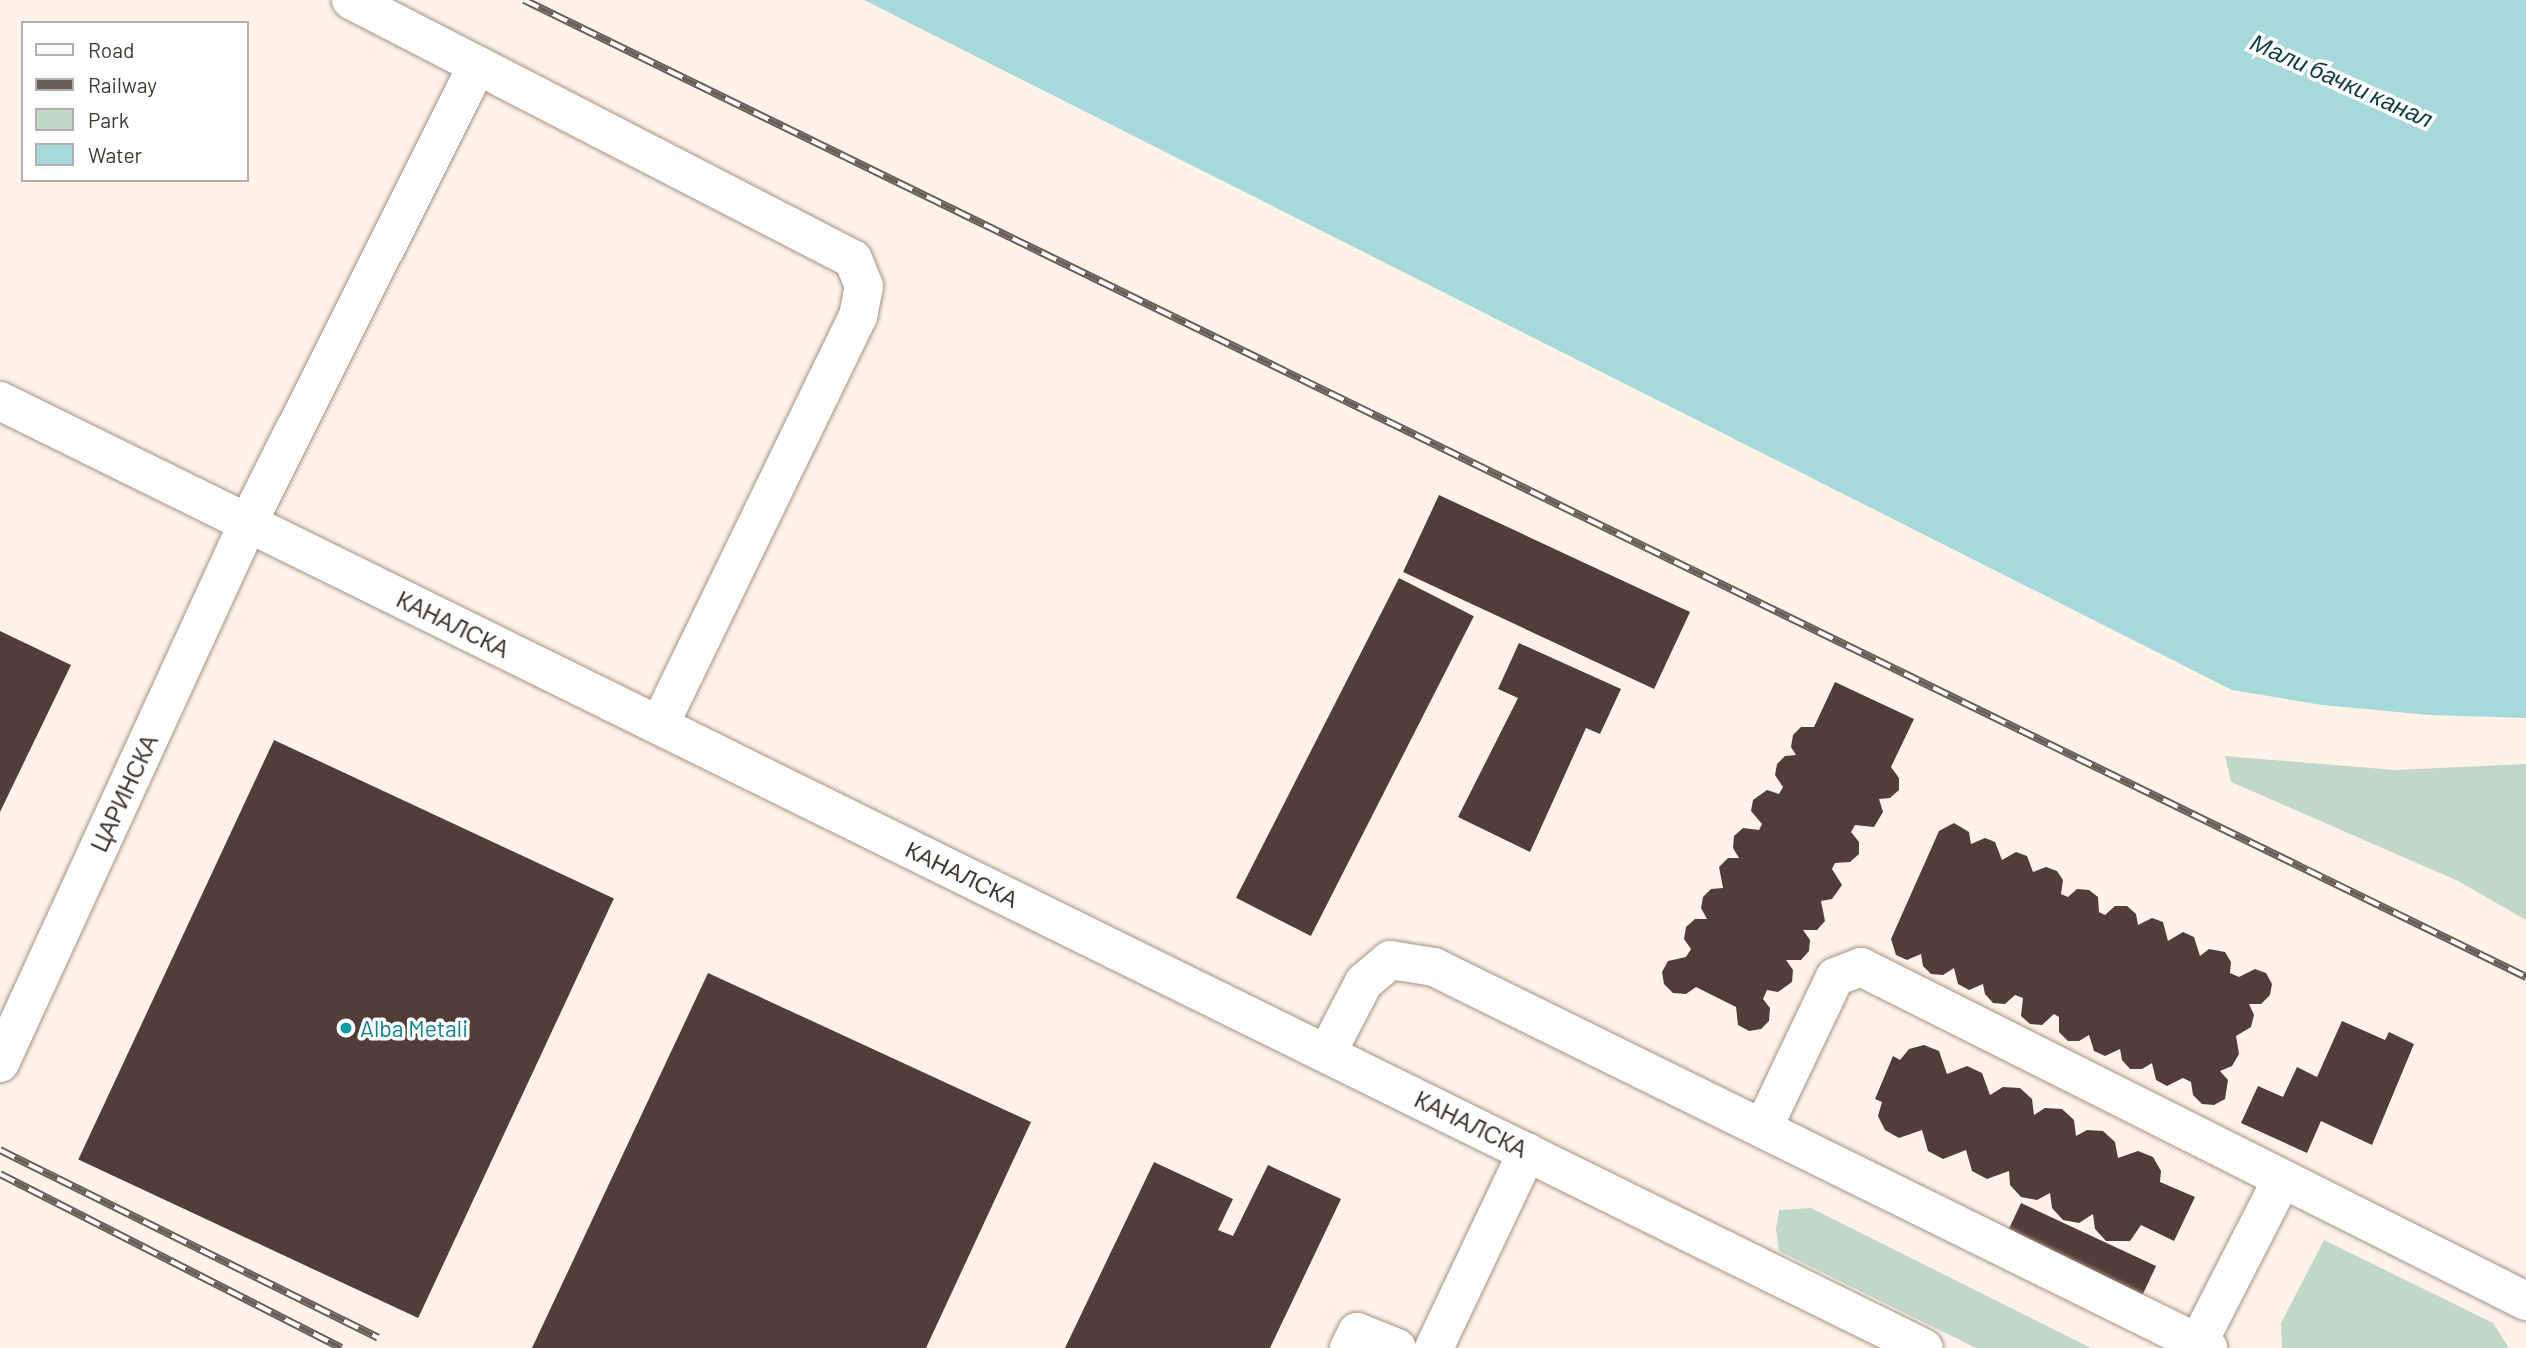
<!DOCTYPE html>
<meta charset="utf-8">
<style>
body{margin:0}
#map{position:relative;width:2526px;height:1348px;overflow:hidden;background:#fff3e8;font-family:Barlow,sans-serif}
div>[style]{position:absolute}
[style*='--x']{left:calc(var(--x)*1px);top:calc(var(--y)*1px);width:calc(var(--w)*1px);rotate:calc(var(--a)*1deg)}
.green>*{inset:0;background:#c1d8c9}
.water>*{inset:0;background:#a7d8da}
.building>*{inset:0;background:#533d38;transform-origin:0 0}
.roads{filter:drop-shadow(0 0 2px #a59382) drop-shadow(0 0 2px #a59382)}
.minor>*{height:38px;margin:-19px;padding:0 19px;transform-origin:19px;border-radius:19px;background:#fff}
.rail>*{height:8px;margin-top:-4px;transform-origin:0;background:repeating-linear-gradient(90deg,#fff 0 16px,#686058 0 32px);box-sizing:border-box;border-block:2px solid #686058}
.dots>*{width:19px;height:19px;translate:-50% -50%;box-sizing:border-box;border:4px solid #fff;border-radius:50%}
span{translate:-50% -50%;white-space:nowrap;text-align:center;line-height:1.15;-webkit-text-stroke:7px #fff;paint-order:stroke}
.street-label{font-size:23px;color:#3f3831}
.culture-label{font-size:23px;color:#0d838f}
.left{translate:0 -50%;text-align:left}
.water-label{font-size:24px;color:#0d3c3e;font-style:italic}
.legend{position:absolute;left:21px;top:21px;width:228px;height:161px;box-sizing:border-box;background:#fff;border:2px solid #b2afad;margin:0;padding:9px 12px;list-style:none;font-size:21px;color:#3f3831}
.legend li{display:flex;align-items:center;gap:14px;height:35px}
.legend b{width:35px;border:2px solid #b2afad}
</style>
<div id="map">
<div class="green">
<i style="clip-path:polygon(2225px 756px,2395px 770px,2526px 764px,2526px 920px,2458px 881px,2231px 782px)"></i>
<i style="clip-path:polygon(1811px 1208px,2091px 1348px,1976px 1348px,1779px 1251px,1776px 1229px,1779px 1210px)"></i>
<i style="clip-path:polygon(2324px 1240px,2493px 1323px,2509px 1348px,2282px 1348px,2281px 1323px)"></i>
</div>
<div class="water">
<i style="clip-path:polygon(864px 0,2526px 0,2526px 718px,2429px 715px,2322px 705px,2232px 690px)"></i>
</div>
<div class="building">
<i style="left:1439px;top:495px;width:277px;height:85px;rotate:25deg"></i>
<i style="left:1399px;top:578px;width:84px;height:359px;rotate:27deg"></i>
<i style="clip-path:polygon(0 631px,71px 665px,0 812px)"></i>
<i style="clip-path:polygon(1519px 643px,1621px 689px,1600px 734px,1586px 728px,1530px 852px,1458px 817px,1518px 698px,1498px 689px)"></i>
<i style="clip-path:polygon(1835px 682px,1914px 719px,1891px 767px,1899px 778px,1899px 790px,1890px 798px,1879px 799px,1883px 812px,1874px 827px,1855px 825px,1851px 832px,1859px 842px,1859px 854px,1850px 862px,1835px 863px,1832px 869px,1842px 885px,1832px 899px,1821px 901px,1825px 921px,1817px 930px,1803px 930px,1810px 940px,1809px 951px,1801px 960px,1786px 960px,1793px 970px,1792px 982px,1778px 992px,1767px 990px,1763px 999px,1770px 1008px,1769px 1021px,1761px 1029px,1749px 1031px,1738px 1025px,1736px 1007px,1696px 987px,1686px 994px,1673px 993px,1664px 984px,1662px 972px,1668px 961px,1686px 957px,1691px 949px,1684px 939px,1686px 927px,1695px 919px,1707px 919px,1701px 908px,1703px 897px,1711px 889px,1723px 888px,1719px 867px,1728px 858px,1739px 858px,1733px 848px,1734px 836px,1743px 828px,1759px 830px,1762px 824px,1751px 811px,1753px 800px,1767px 790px,1779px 794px,1783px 787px,1775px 775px,1777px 764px,1785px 756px,1796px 755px,1791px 747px,1793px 735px,1801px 727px,1814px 727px)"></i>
<i style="left:274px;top:740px;width:375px;height:463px;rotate:25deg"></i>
<i style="clip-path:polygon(1954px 823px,1969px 832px,1971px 844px,1985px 838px,1995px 842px,2002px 860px,2016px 852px,2027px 856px,2033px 872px,2046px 867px,2057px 871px,2063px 880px,2061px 894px,2068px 897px,2077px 889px,2089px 890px,2098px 897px,2099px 912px,2105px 915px,2115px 906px,2127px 906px,2136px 914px,2138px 925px,2152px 918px,2163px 922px,2168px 941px,2183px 932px,2194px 937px,2200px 956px,2209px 949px,2225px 952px,2231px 962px,2230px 973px,2239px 977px,2255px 969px,2266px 973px,2272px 984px,2270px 995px,2261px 1004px,2249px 1004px,2254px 1015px,2251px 1027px,2236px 1036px,2239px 1054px,2232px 1066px,2220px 1071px,2228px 1080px,2225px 1099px,2214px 1105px,2202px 1104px,2193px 1095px,2191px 1082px,2183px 1078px,2167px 1086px,2156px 1080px,2152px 1063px,2142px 1069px,2130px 1069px,2122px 1060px,2120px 1049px,2105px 1056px,2094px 1051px,2089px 1035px,2079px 1041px,2068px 1041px,2059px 1032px,2059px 1017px,2054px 1014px,2042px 1025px,2030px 1024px,2021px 1016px,2023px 998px,2015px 995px,2005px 1004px,1993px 1003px,1985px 994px,1983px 984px,1969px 990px,1958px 984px,1954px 968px,1943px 975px,1931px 974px,1923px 966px,1921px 954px,1907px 960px,1896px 955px,1891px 939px,1939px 831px)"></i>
<i style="clip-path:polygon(708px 973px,1031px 1122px,926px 1348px,532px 1348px)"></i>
<i style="clip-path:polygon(2342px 1021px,2385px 1040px,2389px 1032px,2414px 1044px,2372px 1145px,2321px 1121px,2307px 1153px,2241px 1123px,2258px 1086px,2283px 1097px,2297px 1067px,2317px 1077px)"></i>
<i style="clip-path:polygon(1924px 1045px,1939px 1051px,1947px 1074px,1967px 1066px,1982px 1073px,1990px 1095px,2003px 1087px,2020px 1088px,2032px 1099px,2034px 1115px,2045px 1108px,2062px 1109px,2074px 1120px,2076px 1136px,2087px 1130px,2103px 1131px,2115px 1142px,2118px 1158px,2138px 1151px,2153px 1157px,2161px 1171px,2160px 1182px,2195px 1197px,2174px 1241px,2141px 1225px,2130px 1241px,2106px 1241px,2095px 1229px,2093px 1214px,2079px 1223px,2063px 1220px,2052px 1208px,2050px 1193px,2037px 1200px,2021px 1197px,2010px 1185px,2009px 1171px,1987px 1179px,1972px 1171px,1966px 1150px,1943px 1159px,1928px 1151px,1922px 1130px,1899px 1138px,1885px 1130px,1878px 1116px,1882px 1102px,1875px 1099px,1893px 1056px,1900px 1060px,1909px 1049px)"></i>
<i style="clip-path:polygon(1154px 1162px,1233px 1199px,1218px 1230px,1233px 1236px,1268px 1165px,1341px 1199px,1270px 1348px,1065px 1348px)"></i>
<i style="left:2021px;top:1203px;width:149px;height:40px;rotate:25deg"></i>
</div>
<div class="roads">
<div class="minor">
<i style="--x:351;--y:0;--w:142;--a:27.3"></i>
<i style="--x:0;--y:401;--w:2144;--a:26.21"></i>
<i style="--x:1327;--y:1053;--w:80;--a:-62.5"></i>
<i style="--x:1364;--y:982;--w:34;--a:-40"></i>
<i style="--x:1390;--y:960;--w:45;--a:9"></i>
<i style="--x:1434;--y:967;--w:863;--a:26.21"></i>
<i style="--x:0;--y:1063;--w:594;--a:-65.33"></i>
<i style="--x:248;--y:523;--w:512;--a:-63.43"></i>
<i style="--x:477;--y:65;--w:423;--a:27.3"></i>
<i style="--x:853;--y:259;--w:29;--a:68"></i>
<i style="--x:864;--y:286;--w:31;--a:101"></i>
<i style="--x:858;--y:316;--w:455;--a:115.9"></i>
<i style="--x:1763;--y:1128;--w:167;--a:-64.5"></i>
<i style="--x:1835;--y:977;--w:28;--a:-21"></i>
<i style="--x:1861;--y:967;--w:744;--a:26.67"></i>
<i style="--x:2198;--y:1343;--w:184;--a:-62.9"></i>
<i style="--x:1349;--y:1348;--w:18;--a:-63"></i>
<i style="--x:1357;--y:1332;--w:43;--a:21.8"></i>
<i style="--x:1434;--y:1348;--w:217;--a:-64.6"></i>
</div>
</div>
<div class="rail">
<i style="--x:524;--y:0;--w:2228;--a:26.01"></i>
<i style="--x:0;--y:1150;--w:422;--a:26.4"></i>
<i style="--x:0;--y:1174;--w:383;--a:27"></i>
</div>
<div class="dots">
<i style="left:346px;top:1028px;background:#0f9aa8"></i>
</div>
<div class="street-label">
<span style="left:453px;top:624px;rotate:26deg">КАНАЛСКА</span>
<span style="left:124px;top:793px;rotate:-65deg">ЦАРИНСКА</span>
<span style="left:962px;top:874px;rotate:26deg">КАНАЛСКА</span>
<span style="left:1471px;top:1124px;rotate:26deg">КАНАЛСКА</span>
</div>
<div class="culture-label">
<span class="left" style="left:360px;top:1028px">Alba Metali</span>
</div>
<div class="water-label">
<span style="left:2342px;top:80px;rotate:24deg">Мали бачки канал</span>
</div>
<ul class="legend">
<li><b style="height:9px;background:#fff"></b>Road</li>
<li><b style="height:9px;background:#686058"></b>Railway</li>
<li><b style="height:19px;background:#c1d8c9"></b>Park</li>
<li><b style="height:19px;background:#a7d8da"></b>Water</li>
</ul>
</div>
